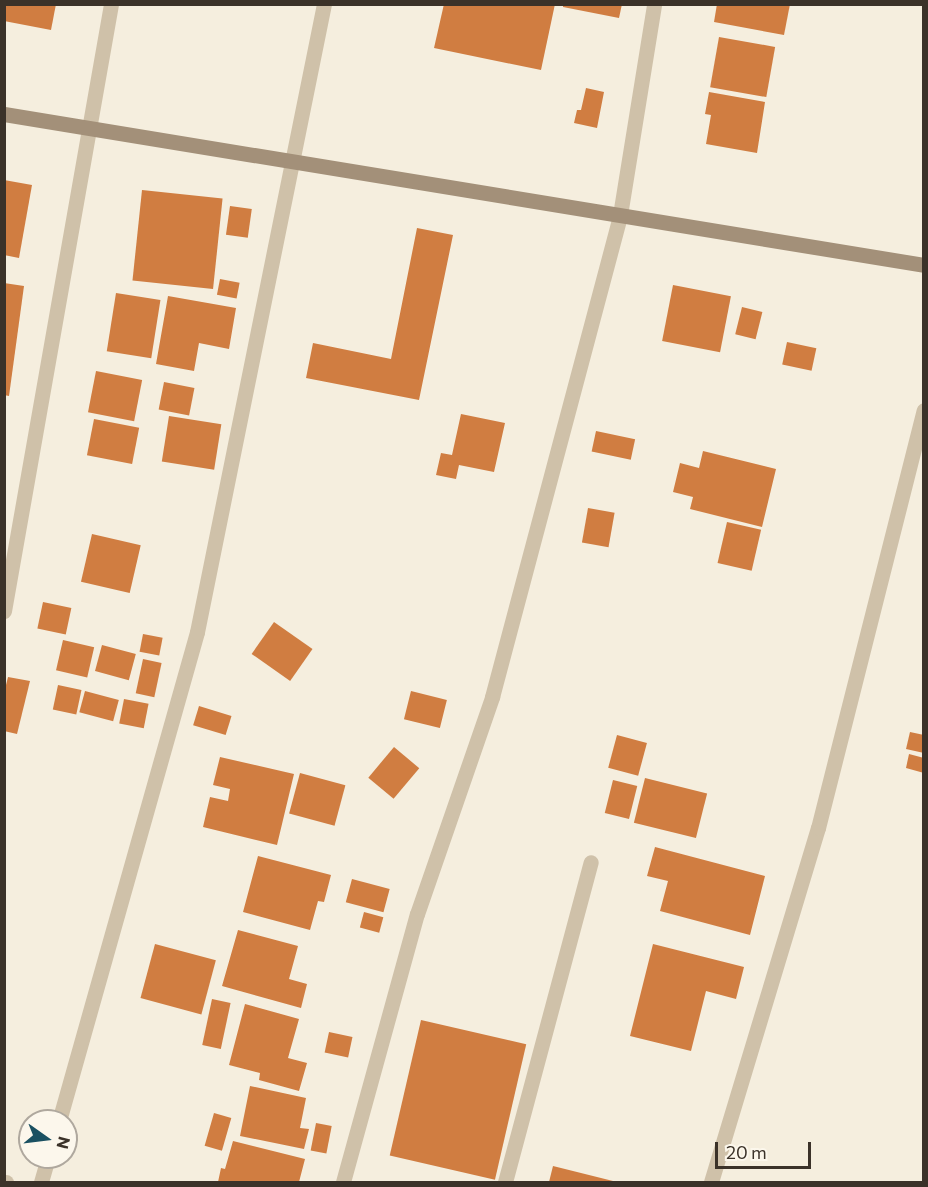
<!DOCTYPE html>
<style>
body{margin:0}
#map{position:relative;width:928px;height:1187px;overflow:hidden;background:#f5eede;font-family:Commissioner,sans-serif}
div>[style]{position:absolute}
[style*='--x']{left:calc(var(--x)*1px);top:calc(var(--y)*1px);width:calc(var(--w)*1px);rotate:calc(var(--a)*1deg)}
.building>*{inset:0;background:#d07d41;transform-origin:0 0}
.street>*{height:15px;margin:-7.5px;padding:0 7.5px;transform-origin:7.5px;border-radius:7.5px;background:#cfc1a9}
.secondary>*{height:15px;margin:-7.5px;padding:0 7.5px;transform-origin:7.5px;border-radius:7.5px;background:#a39079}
span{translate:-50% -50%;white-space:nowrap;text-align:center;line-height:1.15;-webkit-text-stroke:5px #fcf7ec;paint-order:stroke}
.frame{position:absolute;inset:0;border:6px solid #3b3229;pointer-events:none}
.north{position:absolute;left:18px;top:1109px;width:60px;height:60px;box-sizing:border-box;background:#fcf7ec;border:2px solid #afa89e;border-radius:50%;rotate:104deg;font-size:16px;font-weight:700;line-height:24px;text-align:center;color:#3b3229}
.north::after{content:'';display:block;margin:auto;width:21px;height:27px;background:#1a5061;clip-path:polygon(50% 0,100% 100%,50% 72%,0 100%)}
.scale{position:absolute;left:715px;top:1142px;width:96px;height:27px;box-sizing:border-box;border:3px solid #3b3229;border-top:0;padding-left:8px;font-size:18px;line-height:21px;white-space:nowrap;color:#3b3229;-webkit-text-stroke:4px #fcf7ec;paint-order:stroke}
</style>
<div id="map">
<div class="building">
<i style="clip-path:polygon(4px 4px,56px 4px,51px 30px,4px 21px)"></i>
<i style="clip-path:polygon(444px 4px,555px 4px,541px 70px,434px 48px)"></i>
<i style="clip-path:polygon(563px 4px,622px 4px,619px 18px,563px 7px)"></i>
<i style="clip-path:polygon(717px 4px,790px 4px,784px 35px,714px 22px)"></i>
<i style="left:719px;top:37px;width:57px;height:51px;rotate:10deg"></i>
<i style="clip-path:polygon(586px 88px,604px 92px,597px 128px,574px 123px,577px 110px,581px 110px)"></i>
<i style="clip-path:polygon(709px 92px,765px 102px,757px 153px,706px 144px,711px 115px,705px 114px)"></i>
<i style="clip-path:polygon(4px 180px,32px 185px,19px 258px,4px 255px)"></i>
<i style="left:142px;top:190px;width:81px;height:91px;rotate:6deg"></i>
<i style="left:230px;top:206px;width:22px;height:29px;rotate:8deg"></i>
<i style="clip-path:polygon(417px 228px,453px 235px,419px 400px,306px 378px,313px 343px,391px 359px)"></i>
<i style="left:220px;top:279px;width:20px;height:16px;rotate:11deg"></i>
<i style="clip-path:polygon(4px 283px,24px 286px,9px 396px,4px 395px)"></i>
<i style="left:673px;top:285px;width:59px;height:57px;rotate:11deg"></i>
<i style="left:116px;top:293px;width:45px;height:59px;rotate:9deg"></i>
<i style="clip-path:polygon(168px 296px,236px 308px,229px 349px,199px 343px,194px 371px,156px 364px)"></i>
<i style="left:742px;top:307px;width:21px;height:28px;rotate:14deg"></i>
<i style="left:787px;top:342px;width:30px;height:23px;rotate:12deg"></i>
<i style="left:96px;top:371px;width:47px;height:42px;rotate:11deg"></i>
<i style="left:164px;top:382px;width:31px;height:28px;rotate:11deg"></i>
<i style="clip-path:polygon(461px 414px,505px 423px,494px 472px,459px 465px,456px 479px,436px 475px,441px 453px,452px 455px)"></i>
<i style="left:169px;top:416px;width:53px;height:46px;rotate:9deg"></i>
<i style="left:94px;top:419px;width:46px;height:37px;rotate:11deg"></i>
<i style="left:596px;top:431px;width:40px;height:21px;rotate:12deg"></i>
<i style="clip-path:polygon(703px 451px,776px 469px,762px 527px,690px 509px,693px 497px,673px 492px,680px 463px,699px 468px)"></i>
<i style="left:588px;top:508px;width:27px;height:35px;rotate:10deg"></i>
<i style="left:727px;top:522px;width:35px;height:42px;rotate:13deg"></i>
<i style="left:92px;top:534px;width:50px;height:49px;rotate:13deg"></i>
<i style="left:43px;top:602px;width:29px;height:27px;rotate:12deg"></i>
<i style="left:274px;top:622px;width:47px;height:39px;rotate:35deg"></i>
<i style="left:143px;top:634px;width:20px;height:18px;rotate:11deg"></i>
<i style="left:63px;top:640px;width:32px;height:31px;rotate:13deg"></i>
<i style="left:102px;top:645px;width:35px;height:27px;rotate:15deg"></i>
<i style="left:143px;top:659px;width:19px;height:35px;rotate:12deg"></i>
<i style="clip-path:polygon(8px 677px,30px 681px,17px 734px,4px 731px,4px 693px)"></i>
<i style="left:58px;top:685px;width:24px;height:25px;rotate:12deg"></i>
<i style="left:85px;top:691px;width:35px;height:22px;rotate:15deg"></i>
<i style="left:411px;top:691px;width:37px;height:29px;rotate:14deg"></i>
<i style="left:124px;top:699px;width:25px;height:25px;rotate:11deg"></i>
<i style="left:199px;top:706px;width:34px;height:20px;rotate:17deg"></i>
<i style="clip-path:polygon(910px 732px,924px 735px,924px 753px,906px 749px)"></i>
<i style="left:617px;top:735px;width:31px;height:34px;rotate:15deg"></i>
<i style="left:394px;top:747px;width:33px;height:40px;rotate:40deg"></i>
<i style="clip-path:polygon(909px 754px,924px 758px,924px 773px,906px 768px)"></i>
<i style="clip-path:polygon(220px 757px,294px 774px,277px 845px,203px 827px,210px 797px,228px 801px,230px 789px,213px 785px)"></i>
<i style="left:300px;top:773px;width:47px;height:42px;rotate:15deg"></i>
<i style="left:645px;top:778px;width:64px;height:46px;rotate:14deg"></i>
<i style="left:613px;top:780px;width:25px;height:34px;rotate:14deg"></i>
<i style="clip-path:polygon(655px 847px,765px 876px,750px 935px,660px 911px,668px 881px,647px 876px)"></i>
<i style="clip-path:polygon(258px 856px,331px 875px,324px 902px,318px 901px,310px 930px,243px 912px)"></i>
<i style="left:352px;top:879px;width:39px;height:24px;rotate:15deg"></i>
<i style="left:364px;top:912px;width:20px;height:16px;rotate:15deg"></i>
<i style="clip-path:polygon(238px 930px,298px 946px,289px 979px,307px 984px,301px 1008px,222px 986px)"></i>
<i style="left:155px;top:944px;width:63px;height:56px;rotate:15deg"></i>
<i style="clip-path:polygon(653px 944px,744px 967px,736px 999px,706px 991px,691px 1051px,630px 1036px)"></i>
<i style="left:212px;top:999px;width:19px;height:47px;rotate:12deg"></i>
<i style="clip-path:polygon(245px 1004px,299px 1019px,288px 1058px,307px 1063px,299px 1091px,259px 1080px,260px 1073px,229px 1065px)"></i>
<i style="left:421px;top:1020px;width:108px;height:139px;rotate:13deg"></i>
<i style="left:329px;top:1032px;width:24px;height:21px;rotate:12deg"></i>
<i style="clip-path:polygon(250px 1086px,306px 1098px,300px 1128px,309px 1129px,304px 1149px,240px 1136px)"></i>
<i style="left:214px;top:1113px;width:18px;height:34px;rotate:16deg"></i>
<i style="left:316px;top:1123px;width:16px;height:28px;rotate:11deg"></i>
<i style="clip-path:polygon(233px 1141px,305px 1159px,299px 1182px,218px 1182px,221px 1168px,225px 1169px)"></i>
<i style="clip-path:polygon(553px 1166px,617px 1182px,549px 1182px)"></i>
</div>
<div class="street">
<i style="--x:4;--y:611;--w:616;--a:-80"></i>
<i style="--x:59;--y:1121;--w:508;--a:-74.24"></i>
<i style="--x:197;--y:632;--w:641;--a:-78.57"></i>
<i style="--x:4;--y:1182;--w:2;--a:0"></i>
<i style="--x:41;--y:1182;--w:26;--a:-74"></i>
<i style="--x:343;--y:1182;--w:278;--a:-74.6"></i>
<i style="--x:417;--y:914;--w:230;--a:-70.9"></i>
<i style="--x:492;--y:697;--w:499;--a:-75.1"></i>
<i style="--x:620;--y:215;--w:214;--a:-80.8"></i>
<i style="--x:505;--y:1182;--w:331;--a:-75"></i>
<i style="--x:711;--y:1182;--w:370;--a:-73.2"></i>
<i style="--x:818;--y:828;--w:431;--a:-75.8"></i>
</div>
<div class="secondary">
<i style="--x:4;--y:114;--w:932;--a:9.32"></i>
</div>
<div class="frame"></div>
<div class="north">N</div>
<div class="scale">20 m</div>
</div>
